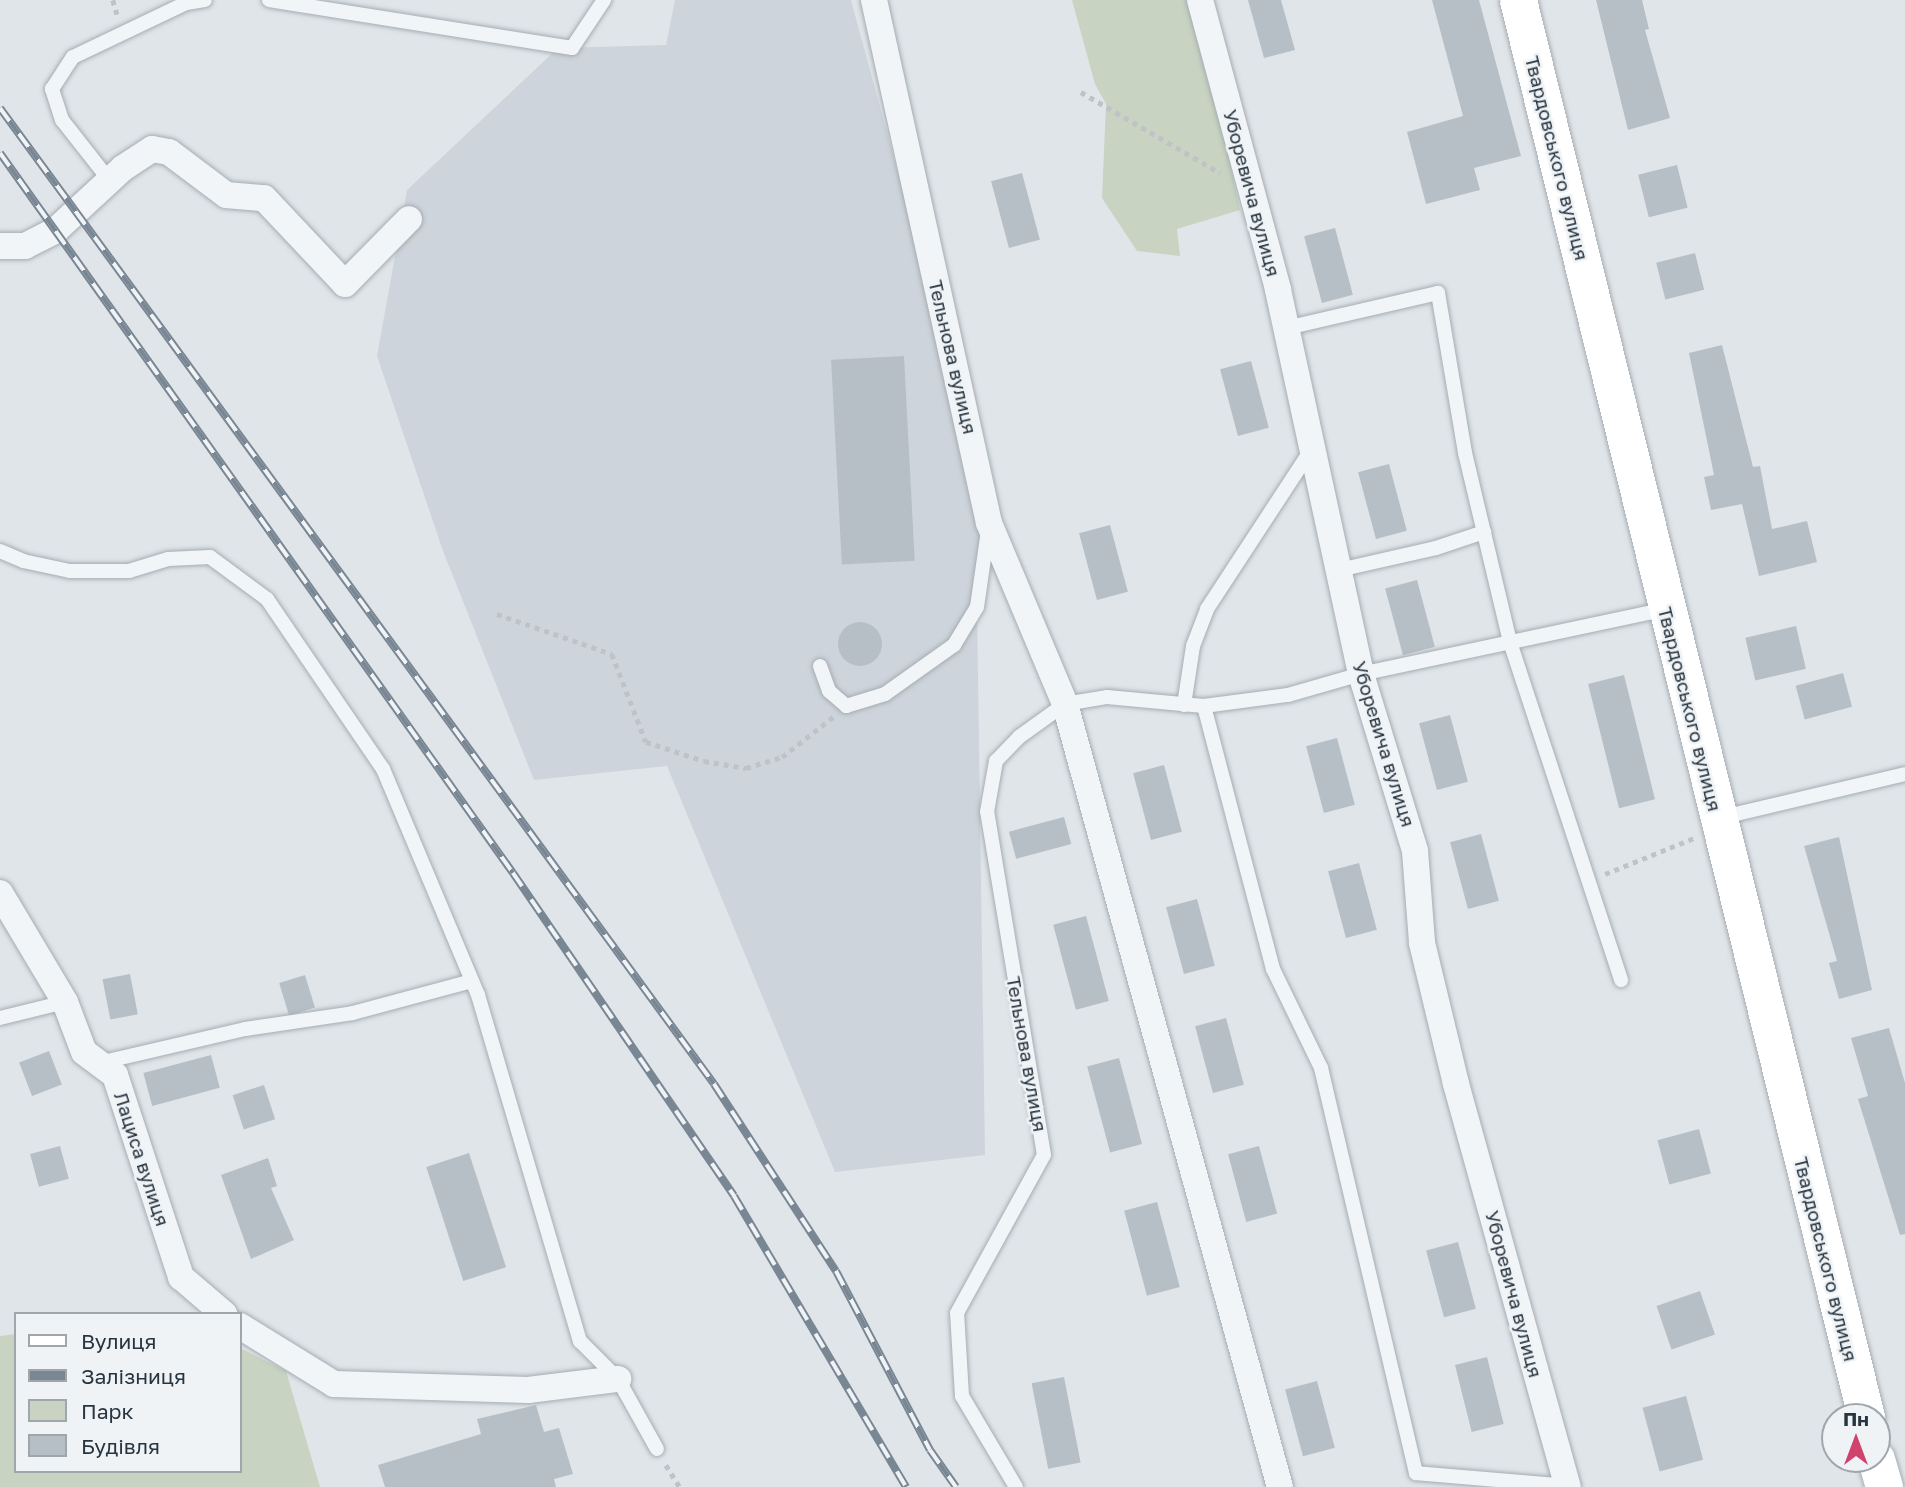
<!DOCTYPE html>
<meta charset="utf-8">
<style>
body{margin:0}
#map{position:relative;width:1905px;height:1487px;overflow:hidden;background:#e0e5e9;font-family:"Golos Text",sans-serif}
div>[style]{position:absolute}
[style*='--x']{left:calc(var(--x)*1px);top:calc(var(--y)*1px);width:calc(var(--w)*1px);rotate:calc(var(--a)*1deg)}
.built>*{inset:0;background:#ced4db}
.green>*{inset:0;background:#c8d3c1}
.building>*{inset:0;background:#b7bfc6;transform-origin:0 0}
.round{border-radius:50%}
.path>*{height:4.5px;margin-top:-2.25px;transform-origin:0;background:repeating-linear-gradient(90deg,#bdc3c7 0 5px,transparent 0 10px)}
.roads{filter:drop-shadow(0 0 2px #a5adb3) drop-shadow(0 0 2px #a5adb3)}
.service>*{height:14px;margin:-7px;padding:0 7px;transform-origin:7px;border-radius:7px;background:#f2f5f7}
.minor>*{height:26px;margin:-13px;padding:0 13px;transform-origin:13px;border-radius:13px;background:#f2f5f7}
.secondary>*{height:37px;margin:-18.5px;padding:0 18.5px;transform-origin:18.5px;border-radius:18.5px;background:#fff}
.rail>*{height:8px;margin-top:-4px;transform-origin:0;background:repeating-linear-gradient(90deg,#eff3f6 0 16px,#798693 0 32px);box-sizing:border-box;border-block:2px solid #798693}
span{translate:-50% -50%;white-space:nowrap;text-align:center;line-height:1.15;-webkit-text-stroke:5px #eff3f6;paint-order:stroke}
.street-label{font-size:19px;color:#283540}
.legend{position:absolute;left:14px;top:1312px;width:228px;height:161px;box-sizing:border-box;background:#eff3f6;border:2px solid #9fa7ad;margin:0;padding:9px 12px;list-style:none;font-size:21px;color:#283540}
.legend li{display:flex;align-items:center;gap:14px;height:35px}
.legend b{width:35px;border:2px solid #9fa7ad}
.north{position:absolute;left:1821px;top:1403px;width:70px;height:70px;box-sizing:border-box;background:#eff3f6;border:2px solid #9fa7ad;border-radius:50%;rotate:0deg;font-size:19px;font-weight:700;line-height:28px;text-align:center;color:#283540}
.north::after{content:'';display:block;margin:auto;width:24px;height:32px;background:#d0436d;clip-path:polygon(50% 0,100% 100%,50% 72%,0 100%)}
</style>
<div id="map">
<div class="built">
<i style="clip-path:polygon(675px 0,851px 0,975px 457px,983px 579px,977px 608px,985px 1155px,835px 1172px,667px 766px,534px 780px,443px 551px,377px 356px,407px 190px,558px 48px,666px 45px)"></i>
</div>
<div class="green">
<i style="clip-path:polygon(1072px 0,1196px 0,1240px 210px,1177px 229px,1180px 256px,1137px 251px,1102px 198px,1106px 104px,1095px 84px)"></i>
<i style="clip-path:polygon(16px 1334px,16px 1471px,240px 1471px,240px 1348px,286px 1371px,320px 1487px,0 1487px,0 1336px)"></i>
</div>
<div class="building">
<i style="clip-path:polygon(1248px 0,1281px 0,1295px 50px,1264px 58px)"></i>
<i style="clip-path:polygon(1432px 0,1479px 0,1521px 156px,1474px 168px,1480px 190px,1426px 204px,1407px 132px,1463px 116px)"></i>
<i style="clip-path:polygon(1596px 0,1642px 0,1649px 29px,1645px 30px,1670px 118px,1628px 130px)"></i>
<i style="left:1677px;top:165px;width:44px;height:40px;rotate:76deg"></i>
<i style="left:1022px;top:173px;width:69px;height:32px;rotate:75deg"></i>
<i style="left:1335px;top:228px;width:69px;height:32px;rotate:75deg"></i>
<i style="left:1695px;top:253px;width:38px;height:40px;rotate:76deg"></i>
<i style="clip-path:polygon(1722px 345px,1753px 467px,1760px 466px,1772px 529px,1807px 521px,1817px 562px,1759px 576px,1742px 504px,1711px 510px,1704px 477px,1714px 475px,1689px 353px)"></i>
<i style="left:904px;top:356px;width:205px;height:73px;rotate:87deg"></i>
<i style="left:1251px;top:361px;width:69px;height:32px;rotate:75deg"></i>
<i style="left:1389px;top:464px;width:69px;height:32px;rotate:75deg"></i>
<i style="left:1110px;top:525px;width:69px;height:32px;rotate:75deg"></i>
<i style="left:1417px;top:580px;width:69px;height:33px;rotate:75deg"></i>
<i class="round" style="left:838px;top:622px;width:44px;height:44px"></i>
<i style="left:1796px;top:626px;width:44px;height:52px;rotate:77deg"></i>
<i style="left:1843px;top:673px;width:35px;height:49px;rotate:75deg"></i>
<i style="left:1624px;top:675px;width:128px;height:37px;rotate:76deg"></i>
<i style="left:1450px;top:715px;width:69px;height:32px;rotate:75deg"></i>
<i style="left:1337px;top:738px;width:69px;height:32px;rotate:75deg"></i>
<i style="left:1164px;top:765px;width:69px;height:32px;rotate:75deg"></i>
<i style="left:1064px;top:817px;width:28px;height:57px;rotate:75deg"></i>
<i style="left:1481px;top:834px;width:69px;height:32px;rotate:75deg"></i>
<i style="clip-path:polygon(1839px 837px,1872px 990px,1839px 999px,1829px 963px,1837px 961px,1804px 846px)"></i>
<i style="left:1359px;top:863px;width:69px;height:32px;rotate:75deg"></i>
<i style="left:1197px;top:899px;width:69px;height:32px;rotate:75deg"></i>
<i style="left:1086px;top:916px;width:88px;height:34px;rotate:75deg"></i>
<i style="left:130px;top:974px;width:41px;height:28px;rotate:79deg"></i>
<i style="left:305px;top:975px;width:34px;height:27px;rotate:73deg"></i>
<i style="left:1226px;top:1018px;width:69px;height:32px;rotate:75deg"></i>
<i style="clip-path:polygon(1889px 1028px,1905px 1083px,1905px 1234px,1900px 1235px,1858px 1099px,1868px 1096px,1851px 1038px)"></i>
<i style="left:49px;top:1051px;width:36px;height:32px;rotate:69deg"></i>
<i style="left:211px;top:1055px;width:34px;height:70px;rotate:75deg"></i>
<i style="left:1119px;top:1058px;width:89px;height:33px;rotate:75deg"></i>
<i style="left:264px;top:1085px;width:36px;height:33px;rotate:72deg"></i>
<i style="left:1699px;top:1129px;width:46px;height:43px;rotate:75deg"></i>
<i style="left:60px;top:1146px;width:34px;height:31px;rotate:75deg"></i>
<i style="left:1259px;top:1146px;width:70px;height:32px;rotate:75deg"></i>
<i style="left:469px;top:1153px;width:120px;height:45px;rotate:72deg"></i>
<i style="clip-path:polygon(268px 1158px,277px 1186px,271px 1188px,294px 1240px,251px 1259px,221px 1175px)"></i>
<i style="left:1157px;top:1202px;width:88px;height:34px;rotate:75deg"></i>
<i style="left:1458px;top:1242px;width:69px;height:33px;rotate:75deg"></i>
<i style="left:1700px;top:1291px;width:46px;height:46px;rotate:71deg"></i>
<i style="left:1487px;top:1357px;width:69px;height:33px;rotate:76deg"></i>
<i style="left:1064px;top:1377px;width:87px;height:33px;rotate:79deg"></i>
<i style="left:1317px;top:1381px;width:69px;height:33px;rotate:75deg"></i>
<i style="left:1686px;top:1396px;width:66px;height:45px;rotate:75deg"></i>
<i style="clip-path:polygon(536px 1405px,544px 1432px,559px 1428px,573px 1474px,554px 1479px,556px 1487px,385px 1487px,378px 1465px,481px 1434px,477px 1419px)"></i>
</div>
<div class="path">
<i style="--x:113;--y:0;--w:15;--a:74"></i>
<i style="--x:1081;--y:92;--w:161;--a:30.2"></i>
<i style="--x:497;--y:614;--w:122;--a:19.2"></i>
<i style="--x:612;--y:654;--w:94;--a:68.9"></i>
<i style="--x:646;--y:742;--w:61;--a:18.1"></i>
<i style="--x:704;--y:761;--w:43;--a:9.5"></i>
<i style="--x:746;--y:768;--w:38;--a:-17"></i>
<i style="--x:782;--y:757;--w:65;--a:-38.1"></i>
<i style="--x:1605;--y:874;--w:96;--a:-22"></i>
<i style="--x:666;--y:1465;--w:26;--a:58"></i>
</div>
<div class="roads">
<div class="service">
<i style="--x:269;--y:0;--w:307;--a:9"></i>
<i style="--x:572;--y:48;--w:58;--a:-56.3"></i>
<i style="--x:110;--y:181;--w:78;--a:-128.2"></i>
<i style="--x:62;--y:120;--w:33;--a:-108"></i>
<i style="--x:52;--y:89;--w:38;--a:-57"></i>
<i style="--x:73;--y:57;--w:125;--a:-25.5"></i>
<i style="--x:186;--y:3;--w:19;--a:-9"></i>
<i style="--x:1286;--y:328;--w:156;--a:-13"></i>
<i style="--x:1438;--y:293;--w:162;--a:80.4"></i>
<i style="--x:1465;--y:453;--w:194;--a:76.6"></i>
<i style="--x:1510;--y:642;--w:356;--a:71.8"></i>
<i style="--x:0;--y:551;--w:25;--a:23"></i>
<i style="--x:23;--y:561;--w:48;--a:12"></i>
<i style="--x:70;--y:571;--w:59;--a:0"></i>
<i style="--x:129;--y:571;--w:41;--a:-17.1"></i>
<i style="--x:168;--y:559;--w:42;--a:-2.7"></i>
<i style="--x:210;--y:557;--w:71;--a:36.4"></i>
<i style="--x:267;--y:599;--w:206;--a:55.7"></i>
<i style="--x:383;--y:769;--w:245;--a:67.2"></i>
<i style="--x:478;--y:995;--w:361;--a:73.6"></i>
<i style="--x:580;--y:1341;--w:54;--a:45"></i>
<i style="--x:618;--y:1379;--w:80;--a:60.9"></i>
<i style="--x:1339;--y:570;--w:99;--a:-12.8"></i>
<i style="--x:1436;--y:548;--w:51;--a:-18.4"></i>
<i style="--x:820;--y:666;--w:27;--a:70"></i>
<i style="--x:829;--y:691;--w:23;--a:41"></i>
<i style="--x:846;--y:706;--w:41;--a:-17.1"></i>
<i style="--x:885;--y:694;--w:85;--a:-35.4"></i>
<i style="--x:954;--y:645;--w:44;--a:-58.8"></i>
<i style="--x:977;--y:607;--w:77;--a:-81.8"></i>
<i style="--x:1184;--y:705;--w:60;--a:-81.3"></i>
<i style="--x:1193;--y:646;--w:40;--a:-69"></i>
<i style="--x:1207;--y:609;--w:190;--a:-56.8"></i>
<i style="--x:1204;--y:706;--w:272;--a:75.3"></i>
<i style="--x:1273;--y:969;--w:110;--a:64.1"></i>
<i style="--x:1321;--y:1068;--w:416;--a:76.8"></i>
<i style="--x:1416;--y:1473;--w:152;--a:4.9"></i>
<i style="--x:1719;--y:818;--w:191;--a:-13.3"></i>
<i style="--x:0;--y:1018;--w:67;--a:-13.8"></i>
<i style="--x:99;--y:1063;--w:150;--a:-13.1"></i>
<i style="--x:245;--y:1029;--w:109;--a:-8.4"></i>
<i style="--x:353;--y:1013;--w:123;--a:-15.1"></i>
<i style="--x:1016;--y:1487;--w:106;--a:-120.7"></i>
<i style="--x:962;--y:1396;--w:83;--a:-93.4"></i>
<i style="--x:957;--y:1313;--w:180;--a:-61.2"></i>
<i style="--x:1044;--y:1155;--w:348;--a:-99.4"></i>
<i style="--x:987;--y:812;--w:52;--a:-80"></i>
<i style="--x:996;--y:761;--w:33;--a:-46"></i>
<i style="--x:1019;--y:737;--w:57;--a:-35.7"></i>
<i style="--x:1065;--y:704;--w:43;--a:-9.5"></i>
<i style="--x:1107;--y:697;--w:97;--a:5.3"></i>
<i style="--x:1204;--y:706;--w:85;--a:-7.5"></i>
<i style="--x:1288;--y:695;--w:76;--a:-16"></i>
<i style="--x:1361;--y:674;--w:312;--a:-12"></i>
</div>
<div class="minor">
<i style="--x:874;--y:0;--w:535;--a:77.6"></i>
<i style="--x:989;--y:523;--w:196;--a:67.2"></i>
<i style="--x:1065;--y:704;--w:812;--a:74.65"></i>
<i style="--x:1200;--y:0;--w:300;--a:74.9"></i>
<i style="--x:1278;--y:290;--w:393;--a:77.8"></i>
<i style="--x:1361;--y:674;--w:185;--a:73"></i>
<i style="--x:1415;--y:851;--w:92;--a:85.6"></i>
<i style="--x:1422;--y:943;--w:145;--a:76.4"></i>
<i style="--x:1456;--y:1084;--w:418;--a:74.5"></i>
<i style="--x:0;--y:246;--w:25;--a:0"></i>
<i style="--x:25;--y:246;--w:35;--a:-27"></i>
<i style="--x:56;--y:230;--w:91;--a:-42.8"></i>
<i style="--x:123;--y:168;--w:35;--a:-33"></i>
<i style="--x:152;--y:149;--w:17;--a:10"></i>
<i style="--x:169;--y:152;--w:71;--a:37"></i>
<i style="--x:226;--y:195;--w:38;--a:5"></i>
<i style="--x:264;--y:198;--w:118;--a:46.7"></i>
<i style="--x:345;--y:284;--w:91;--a:-45.4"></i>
<i style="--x:0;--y:893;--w:127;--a:59.2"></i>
<i style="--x:65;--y:1002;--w:53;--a:69.2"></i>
<i style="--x:84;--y:1052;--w:39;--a:37"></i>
<i style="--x:115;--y:1075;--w:213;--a:71.9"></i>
<i style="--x:181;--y:1277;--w:57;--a:40.7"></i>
<i style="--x:240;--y:1326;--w:110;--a:31.7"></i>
<i style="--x:334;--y:1384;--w:194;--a:1.8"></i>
<i style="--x:528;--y:1390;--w:91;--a:-7"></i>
</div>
<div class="secondary">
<i style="--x:1518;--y:0;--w:1459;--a:76.2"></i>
<i style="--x:1876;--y:1459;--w:29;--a:74"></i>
</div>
</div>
<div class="rail">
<i style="--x:0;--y:108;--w:1209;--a:53.81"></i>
<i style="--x:714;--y:1084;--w:223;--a:56.9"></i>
<i style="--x:836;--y:1271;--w:202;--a:62.3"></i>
<i style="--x:930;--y:1450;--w:45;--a:54.9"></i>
<i style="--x:0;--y:153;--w:884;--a:54.53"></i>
<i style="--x:513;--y:873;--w:391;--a:55.6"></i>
<i style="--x:734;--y:1196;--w:338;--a:59.4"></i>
</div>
<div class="street-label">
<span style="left:1557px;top:158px;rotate:76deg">Твардовського вулиця</span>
<span style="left:1252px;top:193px;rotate:75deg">Уборевича вулиця</span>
<span style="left:953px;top:357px;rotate:77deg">Тельнова вулиця</span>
<span style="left:1690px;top:709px;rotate:76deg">Твардовського вулиця</span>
<span style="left:1384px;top:744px;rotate:73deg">Уборевича вулиця</span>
<span style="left:1027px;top:1054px;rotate:80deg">Тельнова вулиця</span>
<span style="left:142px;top:1159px;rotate:72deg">Лациса вулиця</span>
<span style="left:1826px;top:1259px;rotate:76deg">Твардовського вулиця</span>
<span style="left:1514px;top:1294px;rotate:75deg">Уборевича вулиця</span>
</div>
<ul class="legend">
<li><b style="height:9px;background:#fff"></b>Вулиця</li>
<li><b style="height:9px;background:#798693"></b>Залізниця</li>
<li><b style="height:19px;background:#c8d3c1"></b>Парк</li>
<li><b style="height:19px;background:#b7bfc6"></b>Будівля</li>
</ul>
<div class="north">Пн</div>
</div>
